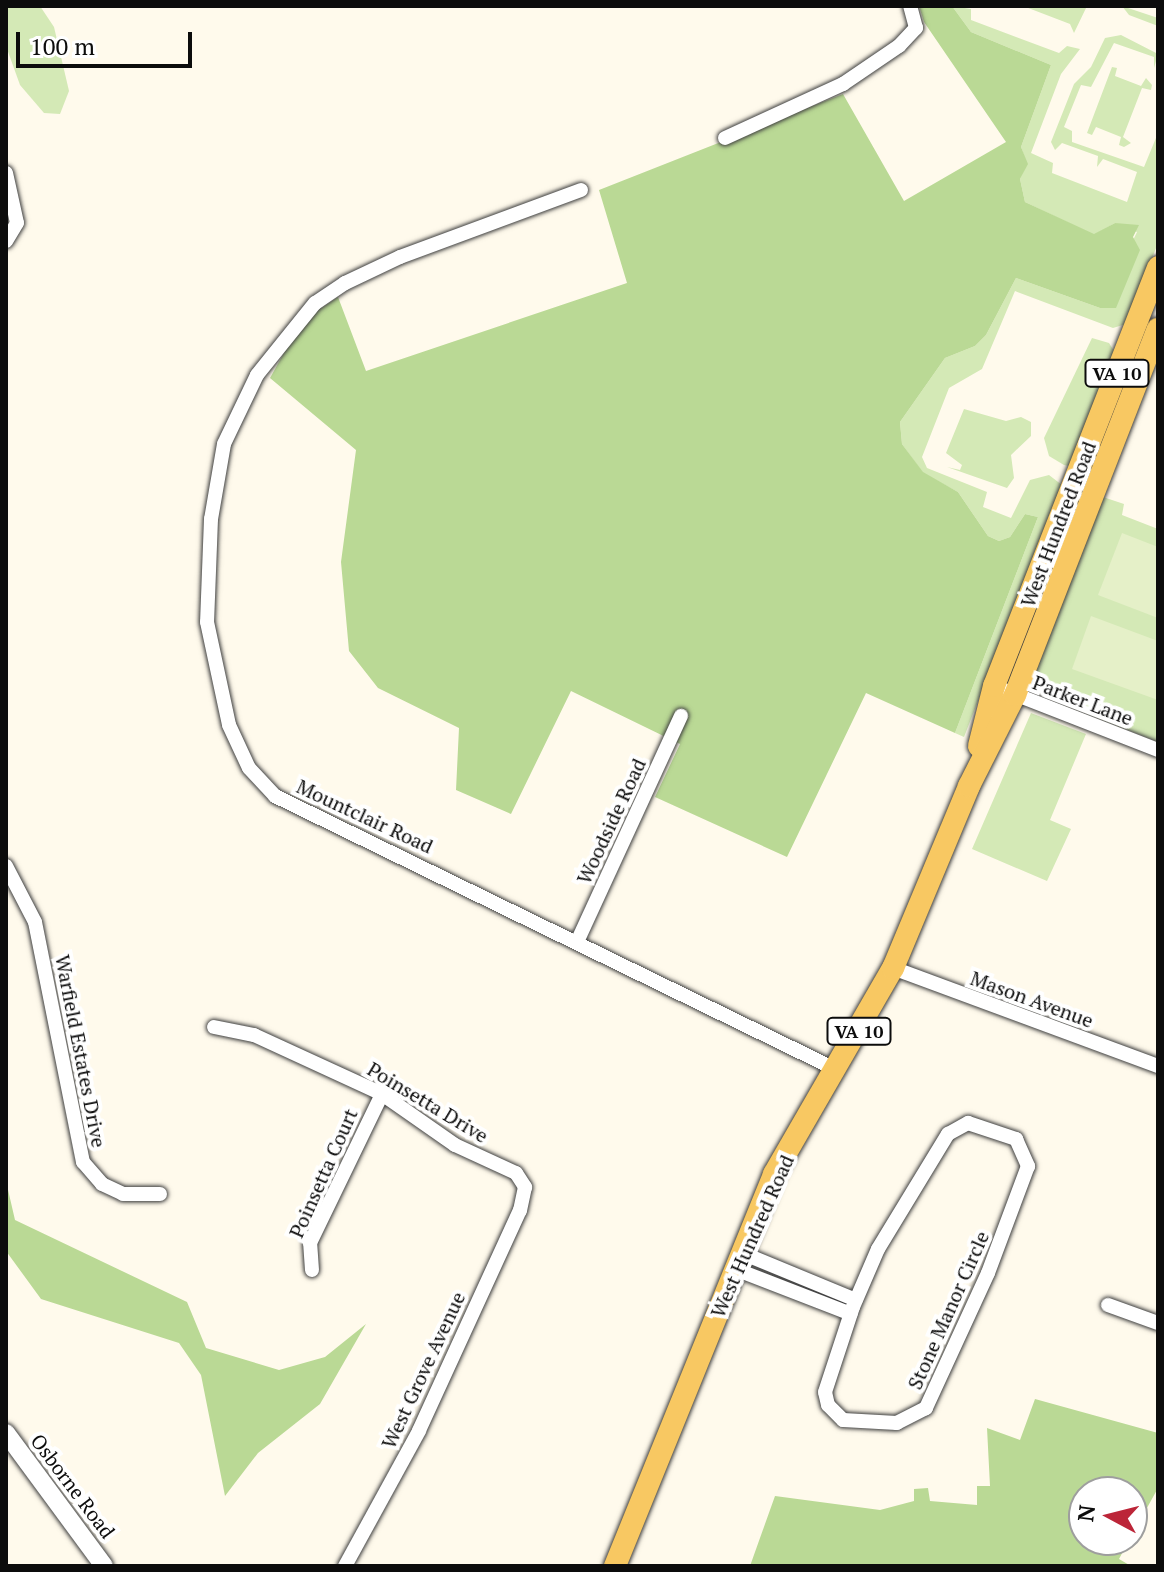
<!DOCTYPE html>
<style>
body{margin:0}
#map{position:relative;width:1164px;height:1572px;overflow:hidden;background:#fffaec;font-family:"PT Serif",serif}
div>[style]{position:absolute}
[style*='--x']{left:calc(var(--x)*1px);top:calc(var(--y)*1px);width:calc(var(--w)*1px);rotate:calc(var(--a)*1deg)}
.green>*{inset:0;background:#d4e9b6}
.forest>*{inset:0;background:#bad995}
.pitch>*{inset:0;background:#e5f0c8}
.roads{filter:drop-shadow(0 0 2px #3f3f3f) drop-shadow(0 0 2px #3f3f3f)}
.minor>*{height:14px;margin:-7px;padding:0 7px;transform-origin:7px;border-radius:7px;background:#fff}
.tertiary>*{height:18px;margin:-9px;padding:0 9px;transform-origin:9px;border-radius:9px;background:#fff}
.primary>*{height:22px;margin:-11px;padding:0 11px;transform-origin:11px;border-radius:11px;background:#f8c862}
span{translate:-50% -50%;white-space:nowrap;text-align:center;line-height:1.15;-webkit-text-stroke:8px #fff;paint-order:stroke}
.shield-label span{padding:2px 6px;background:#fff;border:2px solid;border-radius:6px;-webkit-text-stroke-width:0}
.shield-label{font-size:18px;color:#0c0c0c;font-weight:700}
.street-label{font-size:20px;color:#0c0c0c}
.frame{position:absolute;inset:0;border:8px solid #0c0c0c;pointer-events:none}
.north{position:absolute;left:1068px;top:1476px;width:80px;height:80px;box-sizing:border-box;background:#fff;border:2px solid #9e9e9e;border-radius:50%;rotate:277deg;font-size:22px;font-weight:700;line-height:32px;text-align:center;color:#0c0c0c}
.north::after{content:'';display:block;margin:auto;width:28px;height:36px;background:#bc2538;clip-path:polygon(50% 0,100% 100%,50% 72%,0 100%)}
.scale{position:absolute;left:16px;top:32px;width:176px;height:36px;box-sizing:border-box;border:4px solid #0c0c0c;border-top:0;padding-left:10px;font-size:24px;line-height:28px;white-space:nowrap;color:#0c0c0c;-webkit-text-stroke:6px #fff;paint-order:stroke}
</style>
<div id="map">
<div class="green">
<i style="clip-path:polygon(6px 6px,40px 6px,54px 27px,69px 91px,60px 114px,44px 113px,20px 85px,6px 46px)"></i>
<i style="clip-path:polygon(952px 6px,971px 9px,971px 20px,1059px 53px,1067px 46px,1080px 49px,1061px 74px,1031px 153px,1053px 163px,1052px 173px,1127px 202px,1137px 172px,1103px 159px,1097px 167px,1098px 156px,1062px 143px,1055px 150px,1051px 142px,1074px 84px,1091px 67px,1105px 38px,1121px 35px,1158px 54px,1154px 68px,1154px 57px,1114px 43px,1091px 87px,1081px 85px,1064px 127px,1072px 131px,1072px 142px,1144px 167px,1158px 133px,1158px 243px,1126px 324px,1113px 328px,1015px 291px,982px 369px,949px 388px,922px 457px,927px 468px,987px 492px,983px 507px,1011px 518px,1030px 480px,1049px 475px,1062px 485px,964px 737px,955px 733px,1038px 517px,1025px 514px,1010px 537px,999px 541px,988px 536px,958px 492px,923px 473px,902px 444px,900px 422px,945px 358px,975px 346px,986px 335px,1016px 278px,1100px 308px,1137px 232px,1115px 223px,1094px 235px,1025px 202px,1020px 179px,1027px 164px,1021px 147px,1051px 65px,971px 32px)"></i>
<i style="clip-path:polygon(1023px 6px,1087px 6px,1074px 33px,1070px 24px)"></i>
<i style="clip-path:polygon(1122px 6px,1158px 18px,1158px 26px,1129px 15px)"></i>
<i style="clip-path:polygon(1112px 67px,1117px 68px,1115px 76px,1141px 86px,1146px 78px,1152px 85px,1151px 90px,1142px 88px,1123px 137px,1131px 143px,1124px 147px,1119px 145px,1121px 137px,1096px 127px,1092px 135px,1087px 133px)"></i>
<i style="clip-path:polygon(1092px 338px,1109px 343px,1114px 351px,1069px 466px,1064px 465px,1049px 456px,1044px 438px)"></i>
<i style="clip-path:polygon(964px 409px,1006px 421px,1021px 417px,1031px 422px,1031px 436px,1011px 455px,1014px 478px,1007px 488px,947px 467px,960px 470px,962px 465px,946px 453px)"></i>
<i style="clip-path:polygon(1103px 497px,1124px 504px,1122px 515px,1158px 529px,1158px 742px,1045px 697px,1030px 684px)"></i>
<i style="clip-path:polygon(1031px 713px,1086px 734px,1050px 820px,1071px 829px,1047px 881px,972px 849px)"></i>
</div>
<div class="forest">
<i style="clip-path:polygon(919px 6px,952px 6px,971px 32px,1051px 65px,1021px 147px,1028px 164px,1020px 179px,1025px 202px,1094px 234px,1115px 223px,1139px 225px,1133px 237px,1140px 250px,1116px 308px,1100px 308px,1016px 278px,986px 335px,975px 346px,945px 358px,900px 422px,902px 444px,923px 472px,958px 492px,988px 536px,999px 541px,1010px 537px,1025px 514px,1038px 517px,955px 733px,866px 693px,787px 857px,655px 797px,680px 744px,571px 691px,511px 814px,456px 790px,459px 728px,378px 688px,349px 651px,341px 562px,356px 450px,270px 378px,289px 344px,317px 311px,338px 297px,366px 371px,627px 283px,599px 190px,843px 94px,904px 201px,1006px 142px,924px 22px)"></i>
<i style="clip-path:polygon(6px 1181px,15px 1220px,187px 1302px,206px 1348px,279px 1370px,325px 1357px,366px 1324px,320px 1404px,258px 1453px,225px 1496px,201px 1375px,179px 1343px,41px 1299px,6px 1251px)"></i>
<i style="clip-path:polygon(1035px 1399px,1158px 1433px,1158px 1488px,1132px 1535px,1132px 1492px,1084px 1492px,1084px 1540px,1129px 1540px,1119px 1559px,1131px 1566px,750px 1566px,775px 1496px,880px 1510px,914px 1501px,914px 1489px,928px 1488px,930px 1501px,977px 1505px,977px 1486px,990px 1486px,987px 1428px,1020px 1440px)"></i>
</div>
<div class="pitch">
<i style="clip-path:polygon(1122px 533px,1158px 547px,1158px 618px,1098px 595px)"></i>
<i style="clip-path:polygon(1091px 616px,1158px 641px,1158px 700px,1072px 669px)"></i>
</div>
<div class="roads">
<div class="minor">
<i style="--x:725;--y:138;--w:130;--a:-24.6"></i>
<i style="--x:843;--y:84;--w:68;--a:-34.2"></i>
<i style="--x:899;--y:46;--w:25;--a:-47"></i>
<i style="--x:916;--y:28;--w:23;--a:-105"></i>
<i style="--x:6;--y:173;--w:51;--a:77.6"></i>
<i style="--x:17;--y:223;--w:21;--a:121"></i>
<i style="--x:581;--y:190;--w:193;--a:159.7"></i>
<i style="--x:400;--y:257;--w:61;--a:154.7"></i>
<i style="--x:345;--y:283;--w:36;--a:146"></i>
<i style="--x:315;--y:303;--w:92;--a:128.9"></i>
<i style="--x:257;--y:375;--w:76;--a:115.6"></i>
<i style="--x:224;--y:444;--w:76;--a:99.8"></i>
<i style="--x:211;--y:519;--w:103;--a:92.2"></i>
<i style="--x:207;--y:622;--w:105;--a:77.9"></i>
<i style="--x:229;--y:725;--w:47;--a:65.1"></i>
<i style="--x:249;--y:768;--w:38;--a:47"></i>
<i style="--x:275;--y:796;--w:625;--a:25.99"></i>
<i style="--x:994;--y:686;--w:176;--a:21.3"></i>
<i style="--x:6;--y:866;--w:63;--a:62.6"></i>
<i style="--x:35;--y:922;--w:245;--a:78.7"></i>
<i style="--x:83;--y:1162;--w:29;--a:49"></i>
<i style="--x:102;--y:1184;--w:23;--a:25"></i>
<i style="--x:123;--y:1194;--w:37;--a:0"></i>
<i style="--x:577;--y:942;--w:249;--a:-65.3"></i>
<i style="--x:893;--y:968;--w:283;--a:20.3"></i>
<i style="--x:214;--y:1027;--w:41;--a:11.3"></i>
<i style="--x:254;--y:1035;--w:141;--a:24.7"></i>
<i style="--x:382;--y:1094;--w:89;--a:34.9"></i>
<i style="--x:455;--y:1145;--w:67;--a:24.7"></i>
<i style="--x:516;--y:1173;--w:17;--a:57"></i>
<i style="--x:525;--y:1187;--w:24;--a:102"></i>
<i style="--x:520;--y:1210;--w:243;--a:114.6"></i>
<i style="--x:419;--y:1431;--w:154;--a:118.7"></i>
<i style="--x:968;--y:1123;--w:51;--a:18.4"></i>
<i style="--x:1016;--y:1139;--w:30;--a:66"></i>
<i style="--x:1028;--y:1166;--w:114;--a:110.5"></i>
<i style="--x:988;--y:1273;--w:149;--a:114.7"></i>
<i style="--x:926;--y:1408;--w:33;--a:153"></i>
<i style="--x:897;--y:1423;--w:54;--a:-176.8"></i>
<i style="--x:843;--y:1420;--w:21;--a:-135"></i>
<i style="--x:828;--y:1405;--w:13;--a:-103"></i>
<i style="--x:825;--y:1392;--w:89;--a:-71.8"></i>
<i style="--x:853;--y:1307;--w:63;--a:-66.7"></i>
<i style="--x:878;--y:1249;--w:135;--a:-58.7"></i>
<i style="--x:948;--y:1134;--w:23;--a:-29"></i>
<i style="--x:742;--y:1253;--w:123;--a:22.4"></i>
<i style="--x:735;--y:1269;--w:124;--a:21.2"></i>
<i style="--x:312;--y:1270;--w:27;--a:-94"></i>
<i style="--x:310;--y:1243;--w:165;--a:-64.2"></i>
<i style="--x:1108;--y:1305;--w:53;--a:19.8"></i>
</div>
<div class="tertiary">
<i style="--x:6;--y:1433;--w:165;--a:53.6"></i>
</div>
<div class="primary">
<i style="--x:979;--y:746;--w:62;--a:-76"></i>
<i style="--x:994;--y:686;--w:450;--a:-68.6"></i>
<i style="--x:615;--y:1566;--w:423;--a:-67.9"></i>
<i style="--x:774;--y:1174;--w:238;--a:-60"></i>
<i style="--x:893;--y:968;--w:197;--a:-67.3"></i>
<i style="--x:969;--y:786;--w:102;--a:-63.2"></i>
<i style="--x:1015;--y:695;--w:393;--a:-68.7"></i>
</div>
</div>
<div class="shield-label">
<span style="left:1117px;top:373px">VA 10</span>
<span style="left:859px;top:1031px">VA 10</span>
</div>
<div class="street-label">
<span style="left:1058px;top:524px;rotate:-69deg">West Hundred Road</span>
<span style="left:1083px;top:700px;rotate:21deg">Parker Lane</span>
<span style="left:365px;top:816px;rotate:25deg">Mountclair Road</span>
<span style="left:611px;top:821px;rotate:-65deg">Woodside Road</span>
<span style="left:1032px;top:999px;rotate:20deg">Mason Avenue</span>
<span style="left:81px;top:1051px;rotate:79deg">Warfield Estates Drive</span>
<span style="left:428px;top:1102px;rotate:31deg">Poinsetta Drive</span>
<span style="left:323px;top:1173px;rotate:-66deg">Poinsetta Court</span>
<span style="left:752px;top:1236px;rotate:-66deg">West Hundred Road</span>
<span style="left:948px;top:1310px;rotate:-66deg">Stone Manor Circle</span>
<span style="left:423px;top:1370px;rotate:-65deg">West Grove Avenue</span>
<span style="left:73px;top:1486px;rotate:53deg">Osborne Road</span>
</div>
<div class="frame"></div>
<div class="north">N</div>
<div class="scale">100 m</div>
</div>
